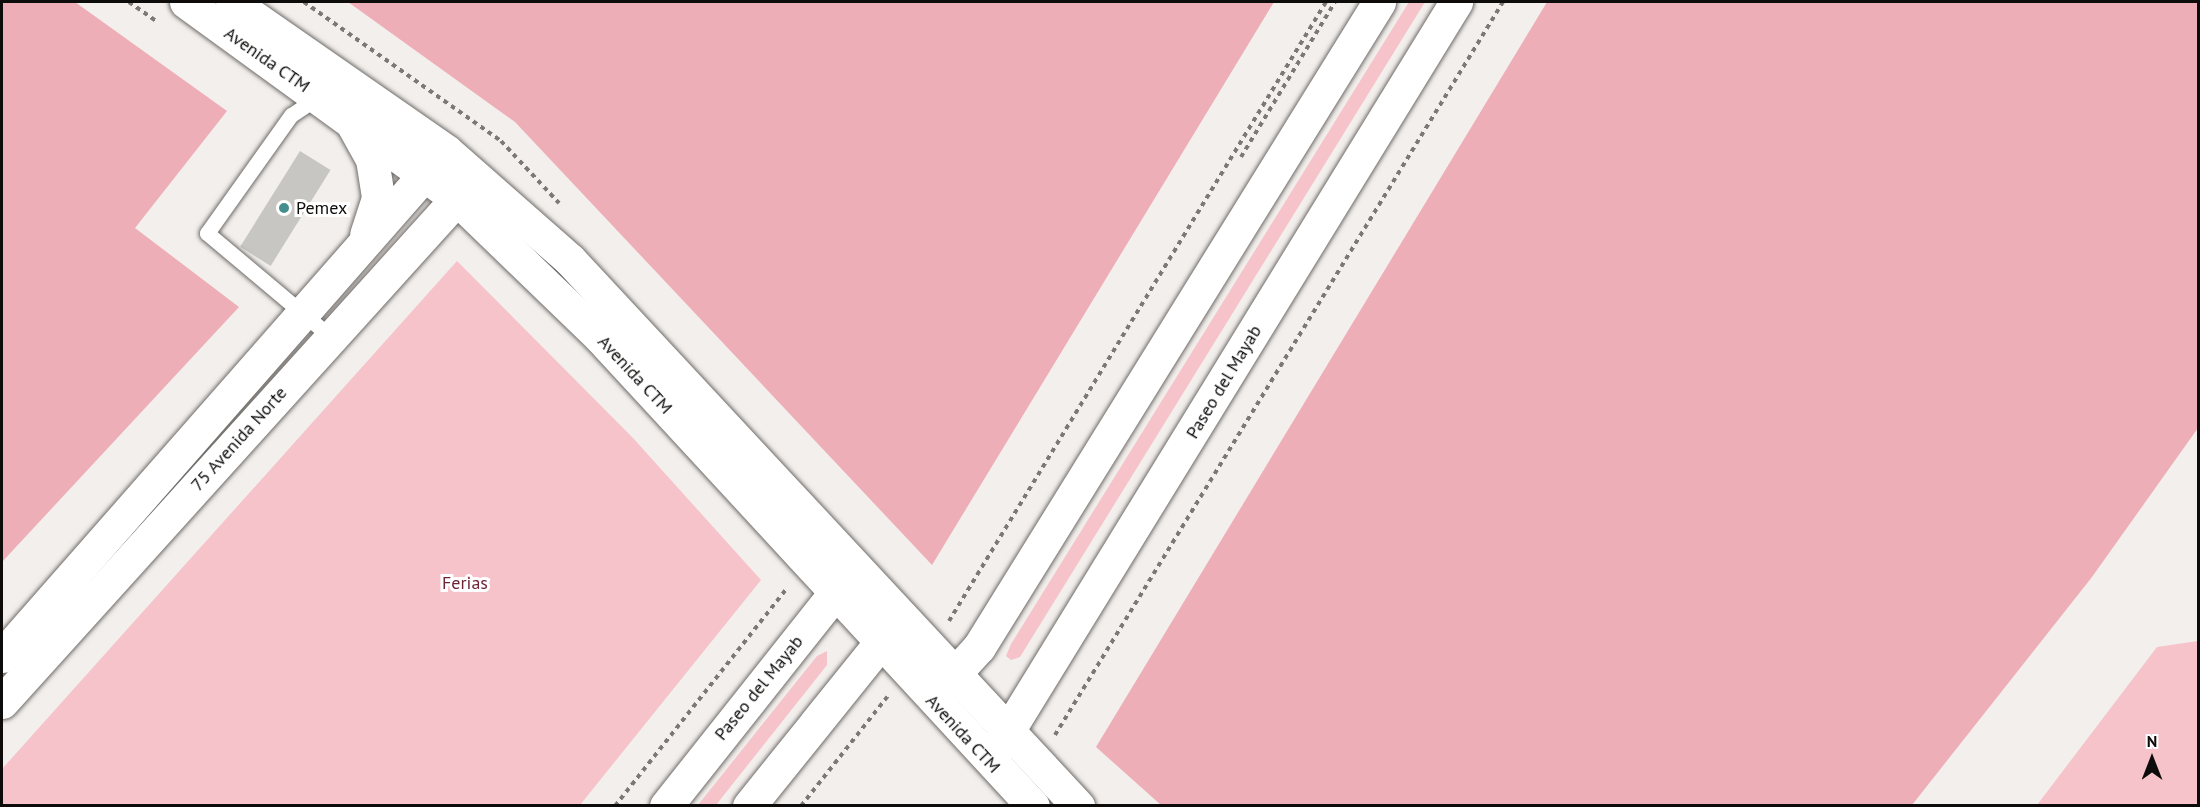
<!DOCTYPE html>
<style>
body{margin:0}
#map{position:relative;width:2200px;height:807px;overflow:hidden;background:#f3efec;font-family:"PT Sans",sans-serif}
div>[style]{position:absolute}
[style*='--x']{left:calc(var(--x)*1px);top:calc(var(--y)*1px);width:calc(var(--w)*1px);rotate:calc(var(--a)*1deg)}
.green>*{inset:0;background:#f5c3c9}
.forest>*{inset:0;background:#edaeb7}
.building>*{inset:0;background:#c8c6c2;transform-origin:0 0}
.path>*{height:4px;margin-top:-2px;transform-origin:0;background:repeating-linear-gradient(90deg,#7b7876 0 4.5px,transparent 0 9px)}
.roads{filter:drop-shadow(0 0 2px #6e6b68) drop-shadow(0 0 2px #6e6b68)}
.lane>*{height:15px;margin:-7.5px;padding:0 7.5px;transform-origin:7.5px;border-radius:7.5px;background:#fff}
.secondary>*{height:33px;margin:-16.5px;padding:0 16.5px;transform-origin:16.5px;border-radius:16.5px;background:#fff}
.dots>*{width:16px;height:16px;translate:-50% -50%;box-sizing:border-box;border:3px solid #fff;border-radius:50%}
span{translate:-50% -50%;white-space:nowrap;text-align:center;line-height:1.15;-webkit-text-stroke:6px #fff;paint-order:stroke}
.street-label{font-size:18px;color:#0d0c0b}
.poi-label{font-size:18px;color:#0d0c0b}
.left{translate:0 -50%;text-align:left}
.park-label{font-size:18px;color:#6d2335}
.frame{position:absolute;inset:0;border:3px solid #0d0c0b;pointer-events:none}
.north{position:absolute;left:2122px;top:729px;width:60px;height:60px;-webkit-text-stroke:4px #fff;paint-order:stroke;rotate:0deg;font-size:16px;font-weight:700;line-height:24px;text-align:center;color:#0d0c0b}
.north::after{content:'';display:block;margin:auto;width:21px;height:27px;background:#0d0c0b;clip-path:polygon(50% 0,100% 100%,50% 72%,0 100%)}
</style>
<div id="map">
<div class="green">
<i style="clip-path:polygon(1409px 2px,1425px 2px,1020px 657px,1011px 660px,1006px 656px,1011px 644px)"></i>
<i style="clip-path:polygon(457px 261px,633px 438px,761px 580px,580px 805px,2px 805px,2px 769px)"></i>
<i style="clip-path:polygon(2198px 641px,2198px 805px,2037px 805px,2157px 647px)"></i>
<i style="clip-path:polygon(827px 651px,827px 665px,716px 805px,698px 805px,817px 656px)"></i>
</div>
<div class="forest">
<i style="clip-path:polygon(2px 2px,75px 2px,227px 111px,135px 228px,239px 307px,2px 562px)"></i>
<i style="clip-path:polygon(348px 2px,1274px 2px,932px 565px,515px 122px)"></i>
<i style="clip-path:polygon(1547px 2px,2198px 2px,2198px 428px,2092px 577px,1912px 805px,1161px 805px,1096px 747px)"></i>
</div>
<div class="building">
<i style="left:300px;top:151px;width:36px;height:113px;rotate:32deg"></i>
</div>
<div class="path">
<i style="--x:129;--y:2;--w:35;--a:35"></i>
<i style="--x:304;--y:2;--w:241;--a:35.2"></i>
<i style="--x:501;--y:141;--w:85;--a:46.9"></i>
<i style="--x:1241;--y:157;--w:181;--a:-58.8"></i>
<i style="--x:949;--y:621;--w:725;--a:-58.66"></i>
<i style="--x:1055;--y:735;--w:859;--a:-58.57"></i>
<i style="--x:615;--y:806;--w:278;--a:-51.7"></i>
<i style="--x:801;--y:806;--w:140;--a:-51.7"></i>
</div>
<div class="roads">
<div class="lane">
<i style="--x:318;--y:97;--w:32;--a:146"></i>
<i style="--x:291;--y:115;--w:145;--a:125.4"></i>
<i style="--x:207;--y:233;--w:162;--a:40"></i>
</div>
<div class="secondary">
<i style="--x:186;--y:2;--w:335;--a:36"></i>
<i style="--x:457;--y:199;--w:199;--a:44"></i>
<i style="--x:600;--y:337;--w:638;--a:47.29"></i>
<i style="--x:232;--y:2;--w:261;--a:34.8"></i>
<i style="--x:446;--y:151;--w:165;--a:41.3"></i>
<i style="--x:570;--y:260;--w:746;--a:47.06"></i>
<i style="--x:353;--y:125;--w:39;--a:61"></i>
<i style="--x:372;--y:159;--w:39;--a:81"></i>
<i style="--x:378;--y:198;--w:38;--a:108"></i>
<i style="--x:2;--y:656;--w:661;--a:-48.74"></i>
<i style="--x:938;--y:692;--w:61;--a:-47.7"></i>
<i style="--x:979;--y:647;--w:759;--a:-58.19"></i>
<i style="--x:2;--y:702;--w:700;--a:-47.9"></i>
<i style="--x:997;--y:749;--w:877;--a:-58.43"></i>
<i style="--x:666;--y:806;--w:291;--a:-51.6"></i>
<i style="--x:749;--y:806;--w:230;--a:-51.2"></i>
</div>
</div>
<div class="dots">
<i style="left:284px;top:208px;background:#468e8d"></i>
</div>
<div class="street-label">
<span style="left:267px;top:60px;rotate:35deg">Avenida CTM</span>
<span style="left:635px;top:375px;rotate:47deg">Avenida CTM</span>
<span style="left:1224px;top:382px;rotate:-59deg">Paseo del Mayab</span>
<span style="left:239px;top:439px;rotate:-48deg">75 Avenida Norte</span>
<span style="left:759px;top:688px;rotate:-51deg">Paseo del Mayab</span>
<span style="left:963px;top:734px;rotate:47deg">Avenida CTM</span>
</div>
<div class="poi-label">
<span class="left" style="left:296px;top:208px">Pemex</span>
</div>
<div class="park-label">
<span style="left:465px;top:583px">Ferias</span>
</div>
<div class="frame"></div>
<div class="north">N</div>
</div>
